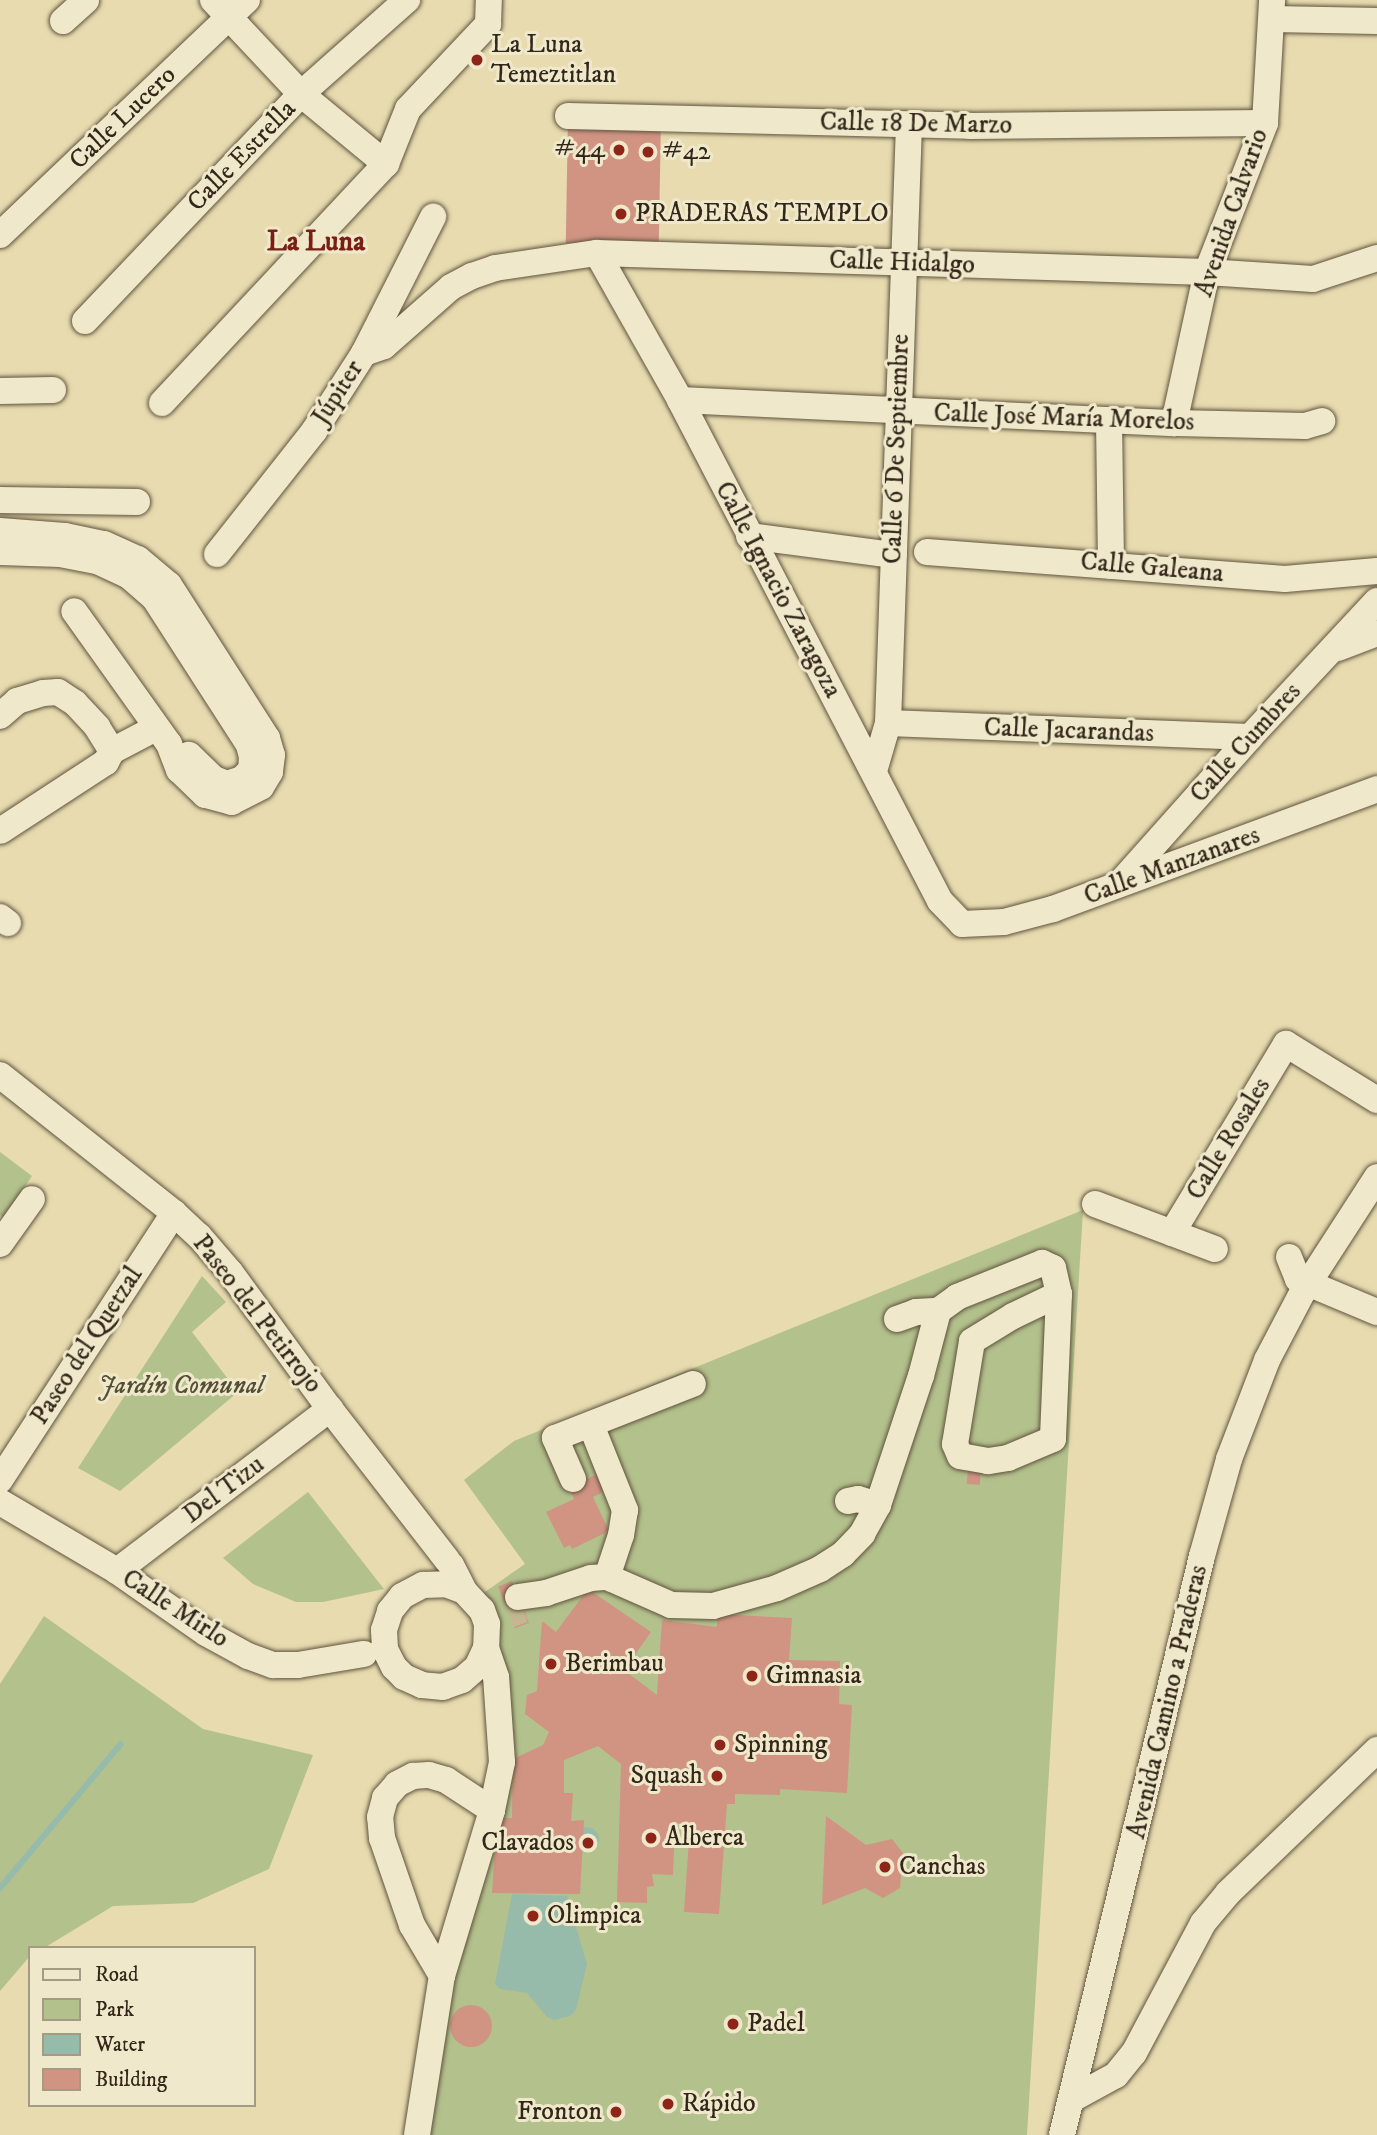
<!DOCTYPE html>
<meta charset="utf-8">
<style>
body{margin:0}
#map{position:relative;width:1377px;height:2135px;overflow:hidden;background:#e7dbaf;font-family:"IM FELL DW Pica",serif}
div>[style]{position:absolute}
[style*='--x']{left:calc(var(--x)*1px);top:calc(var(--y)*1px);width:calc(var(--w)*1px);rotate:calc(var(--a)*1deg)}
.green>*{inset:0;background:#b3c18c}
.water>*{inset:0;background:#97bbab}
.stream>*{height:6px;margin:-3px;padding:0 3px;transform-origin:3px;border-radius:3px;background:#97bbab}
.building>*{inset:0;background:#d19483;transform-origin:0 0}
.round{border-radius:50%}
.minor-tunnel>*{height:26px;margin-top:-13px;transform-origin:0;background:repeating-linear-gradient(90deg,#c3b791 0 26px,transparent 0 39px)}
.roads{filter:drop-shadow(0 0 2px #60543f) drop-shadow(0 0 2px #60543f)}
.minor>*{height:26px;margin:-13px;padding:0 13px;transform-origin:13px;border-radius:13px;background:#efe8cb}
.dots>*{width:19px;height:19px;translate:-50% -50%;box-sizing:border-box;border:4px solid #efe8cb;border-radius:50%}
span{translate:-50% -50%;white-space:nowrap;text-align:center;line-height:1.15;-webkit-text-stroke:6px #efe8cb;paint-order:stroke}
.poi-label{font-size:26px;color:#33271a}
.left{translate:0 -50%;text-align:left}
.right{translate:-100% -50%;text-align:right}
.street-label{font-size:26px;color:#33271a}
.park-label{font-size:26px;color:#534e36;font-style:italic}
.neighbourhood-label{font-size:28px;color:#7a1f14;font-weight:700}
.legend{position:absolute;left:28px;top:1946px;width:228px;height:161px;box-sizing:border-box;background:#efe8cb;border:2px solid #a49b84;margin:0;padding:9px 12px;list-style:none;font-size:21px;color:#33271a}
.legend li{display:flex;align-items:center;gap:14px;height:35px}
.legend b{width:35px;border:2px solid #a49b84}
</style>
<div id="map">
<div class="green">
<i style="clip-path:polygon(0 1152px,32px 1176px,4px 1218px,0 1215px)"></i>
<i style="clip-path:polygon(1083px 1210px,1027px 2135px,417px 2135px,493px 1818px,482px 1594px,525px 1564px,464px 1480px,514px 1441px)"></i>
<i style="clip-path:polygon(202px 1276px,226px 1302px,192px 1332px,238px 1392px,120px 1491px,78px 1468px)"></i>
<i style="clip-path:polygon(308px 1492px,384px 1589px,323px 1602px,296px 1602px,253px 1584px,223px 1558px)"></i>
<i style="clip-path:polygon(44px 1616px,203px 1729px,313px 1755px,269px 1869px,193px 1903px,113px 1906px,44px 1948px,30px 1948px,30px 1956px,0 1991px,0 1684px)"></i>
</div>
<div class="water">
<i style="clip-path:polygon(583px 1827px,593px 1828px,598px 1834px,599px 1841px,596px 1848px,583px 1849px)"></i>
<i style="clip-path:polygon(512px 1894px,567px 1896px,587px 1964px,576px 2010px,570px 2016px,554px 2020px,547px 2017px,527px 1993px,500px 1989px,495px 1984px)"></i>
</div>
<div class="stream">
<i style="--x:0;--y:1888;--w:188;--a:-50"></i>
</div>
<div class="building">
<i style="left:568px;top:116px;width:93px;height:127px;rotate:1deg"></i>
<i style="left:968px;top:1467px;width:13px;height:17px;rotate:4deg"></i>
<i style="clip-path:polygon(597px 1474px,605px 1491px,593px 1497px,609px 1531px,572px 1549px,570px 1545px,564px 1548px,546px 1512px,574px 1499px,569px 1488px)"></i>
<i style="left:512px;top:1581px;width:45px;height:15px;rotate:68deg"></i>
<i style="clip-path:polygon(588px 1589px,651px 1632px,624px 1670px,657px 1695px,662px 1620px,717px 1627px,717px 1614px,792px 1618px,789px 1660px,840px 1661px,839px 1704px,852px 1705px,847px 1793px,780px 1789px,780px 1795px,735px 1794px,735px 1804px,727px 1804px,719px 1914px,684px 1912px,690px 1825px,675px 1823px,673px 1875px,652px 1874px,654px 1886px,647px 1887px,647px 1903px,617px 1902px,621px 1764px,598px 1746px,564px 1760px,564px 1793px,573px 1793px,571px 1821px,584px 1820px,580px 1894px,492px 1893px,497px 1818px,512px 1818px,513px 1759px,543px 1745px,549px 1732px,525px 1714px,527px 1695px,537px 1691px,542px 1621px,556px 1632px)"></i>
<i style="clip-path:polygon(826px 1816px,866px 1845px,892px 1839px,903px 1853px,900px 1888px,883px 1898px,865px 1888px,822px 1905px)"></i>
<i class="round" style="left:450px;top:2005px;width:42px;height:42px"></i>
</div>
<div class="minor-tunnel">
<i style="--x:509;--y:1615;--w:15;--a:-20"></i>
</div>
<div class="roads">
<div class="minor">
<i style="--x:213;--y:0;--w:129;--a:46.9"></i>
<i style="--x:301;--y:94;--w:110;--a:39.5"></i>
<i style="--x:1273;--y:19;--w:104;--a:1.1"></i>
<i style="--x:63;--y:21;--w:31;--a:-42"></i>
<i style="--x:568;--y:116;--w:402;--a:1.4"></i>
<i style="--x:970;--y:126;--w:295;--a:-0.6"></i>
<i style="--x:0;--y:235;--w:341;--a:-43.6"></i>
<i style="--x:597;--y:253;--w:169;--a:60.5"></i>
<i style="--x:680;--y:400;--w:564;--a:62.57"></i>
<i style="--x:940;--y:901;--w:32;--a:46"></i>
<i style="--x:962;--y:924;--w:42;--a:-2.7"></i>
<i style="--x:1004;--y:922;--w:51;--a:-14.9"></i>
<i style="--x:1053;--y:909;--w:346;--a:-20.3"></i>
<i style="--x:85;--y:321;--w:313;--a:-46.4"></i>
<i style="--x:301;--y:94;--w:142;--a:-41.6"></i>
<i style="--x:364;--y:353;--w:21;--a:-19"></i>
<i style="--x:384;--y:346;--w:89;--a:-41.4"></i>
<i style="--x:451;--y:287;--w:24;--a:-28"></i>
<i style="--x:472;--y:276;--w:24;--a:-19"></i>
<i style="--x:495;--y:268;--w:103;--a:-8.4"></i>
<i style="--x:597;--y:253;--w:610;--a:1.78"></i>
<i style="--x:1207;--y:272;--w:106;--a:3.8"></i>
<i style="--x:1313;--y:279;--w:67;--a:-18.2"></i>
<i style="--x:0;--y:391;--w:53;--a:-1.1"></i>
<i style="--x:680;--y:400;--w:495;--a:2.7"></i>
<i style="--x:1174;--y:423;--w:131;--a:1.3"></i>
<i style="--x:1305;--y:426;--w:18;--a:-16"></i>
<i style="--x:162;--y:403;--w:328;--a:-46.9"></i>
<i style="--x:386;--y:164;--w:59;--a:-68.2"></i>
<i style="--x:408;--y:109;--w:117;--a:-46.7"></i>
<i style="--x:488;--y:24;--w:24;--a:-88"></i>
<i style="--x:1109;--y:420;--w:146;--a:89.2"></i>
<i style="--x:1174;--y:423;--w:155;--a:-77.7"></i>
<i style="--x:1207;--y:272;--w:160;--a:-68.7"></i>
<i style="--x:1265;--y:123;--w:123;--a:-86.7"></i>
<i style="--x:0;--y:500;--w:137;--a:0.8"></i>
<i style="--x:0;--y:531;--w:65;--a:4.4"></i>
<i style="--x:65;--y:536;--w:40;--a:12"></i>
<i style="--x:104;--y:544;--w:37;--a:24"></i>
<i style="--x:138;--y:559;--w:40;--a:40"></i>
<i style="--x:169;--y:585;--w:182;--a:57.4"></i>
<i style="--x:267;--y:738;--w:18;--a:74"></i>
<i style="--x:272;--y:755;--w:17;--a:97"></i>
<i style="--x:270;--y:772;--w:17;--a:121"></i>
<i style="--x:261;--y:787;--w:33;--a:153"></i>
<i style="--x:232;--y:802;--w:28;--a:-165"></i>
<i style="--x:205;--y:795;--w:36;--a:-136"></i>
<i style="--x:179;--y:770;--w:28;--a:-111"></i>
<i style="--x:169;--y:744;--w:163;--a:-125.5"></i>
<i style="--x:749;--y:536;--w:146;--a:7.5"></i>
<i style="--x:0;--y:552;--w:60;--a:1.9"></i>
<i style="--x:60;--y:554;--w:38;--a:11"></i>
<i style="--x:97;--y:561;--w:35;--a:25"></i>
<i style="--x:129;--y:576;--w:35;--a:41"></i>
<i style="--x:155;--y:599;--w:174;--a:57.2"></i>
<i style="--x:249;--y:745;--w:12;--a:76"></i>
<i style="--x:252;--y:757;--w:13;--a:94"></i>
<i style="--x:251;--y:770;--w:13;--a:135"></i>
<i style="--x:242;--y:779;--w:16;--a:162"></i>
<i style="--x:227;--y:784;--w:14;--a:-159"></i>
<i style="--x:214;--y:779;--w:35;--a:-136"></i>
<i style="--x:927;--y:552;--w:359;--a:4.3"></i>
<i style="--x:1285;--y:579;--w:92;--a:-5"></i>
<i style="--x:217;--y:554;--w:157;--a:-51.7"></i>
<i style="--x:314;--y:431;--w:93;--a:-57.3"></i>
<i style="--x:364;--y:353;--w:153;--a:-63.1"></i>
<i style="--x:1338;--y:648;--w:42;--a:-21"></i>
<i style="--x:0;--y:716;--w:23;--a:-41"></i>
<i style="--x:17;--y:701;--w:27;--a:-17"></i>
<i style="--x:43;--y:693;--w:15;--a:-4"></i>
<i style="--x:58;--y:692;--w:20;--a:33"></i>
<i style="--x:75;--y:703;--w:33;--a:47"></i>
<i style="--x:97;--y:727;--w:28;--a:58"></i>
<i style="--x:112;--y:751;--w:13;--a:119"></i>
<i style="--x:106;--y:762;--w:126;--a:146.9"></i>
<i style="--x:888;--y:723;--w:362;--a:2.2"></i>
<i style="--x:112;--y:751;--w:50;--a:-27.6"></i>
<i style="--x:874;--y:771;--w:50;--a:-73.7"></i>
<i style="--x:888;--y:723;--w:598;--a:-87.99"></i>
<i style="--x:1121;--y:882;--w:194;--a:-48.3"></i>
<i style="--x:1250;--y:737;--w:186;--a:-47"></i>
<i style="--x:0;--y:917;--w:10;--a:37"></i>
<i style="--x:0;--y:1075;--w:222;--a:38.4"></i>
<i style="--x:174;--y:1213;--w:34;--a:43"></i>
<i style="--x:199;--y:1236;--w:48;--a:49.3"></i>
<i style="--x:230;--y:1272;--w:170;--a:53.9"></i>
<i style="--x:330;--y:1409;--w:191;--a:52.2"></i>
<i style="--x:1095;--y:1204;--w:128;--a:20.6"></i>
<i style="--x:1172;--y:1233;--w:221;--a:-58.9"></i>
<i style="--x:1286;--y:1044;--w:107;--a:31.6"></i>
<i style="--x:0;--y:1244;--w:55;--a:-54.6"></i>
<i style="--x:1289;--y:1257;--w:24;--a:68"></i>
<i style="--x:1298;--y:1279;--w:86;--a:22.7"></i>
<i style="--x:897;--y:1319;--w:20;--a:-20"></i>
<i style="--x:916;--y:1312;--w:22;--a:-3"></i>
<i style="--x:591;--y:1425;--w:92;--a:68.2"></i>
<i style="--x:625;--y:1510;--w:25;--a:99"></i>
<i style="--x:621;--y:1535;--w:44;--a:108.4"></i>
<i style="--x:573;--y:1479;--w:45;--a:-113.7"></i>
<i style="--x:555;--y:1438;--w:148;--a:-21.4"></i>
<i style="--x:0;--y:1480;--w:319;--a:-56.9"></i>
<i style="--x:848;--y:1501;--w:10;--a:-11"></i>
<i style="--x:858;--y:1499;--w:21;--a:17"></i>
<i style="--x:0;--y:1502;--w:136;--a:30.5"></i>
<i style="--x:117;--y:1571;--w:108;--a:34.9"></i>
<i style="--x:206;--y:1633;--w:48;--a:28.7"></i>
<i style="--x:248;--y:1656;--w:27;--a:20"></i>
<i style="--x:273;--y:1665;--w:25;--a:0"></i>
<i style="--x:298;--y:1665;--w:67;--a:-9.5"></i>
<i style="--x:451;--y:1565;--w:29;--a:63"></i>
<i style="--x:464;--y:1591;--w:26;--a:47"></i>
<i style="--x:482;--y:1610;--w:15;--a:70"></i>
<i style="--x:487;--y:1624;--w:24;--a:92"></i>
<i style="--x:486;--y:1648;--w:21;--a:115"></i>
<i style="--x:477;--y:1667;--w:20;--a:139"></i>
<i style="--x:462;--y:1680;--w:20;--a:160"></i>
<i style="--x:443;--y:1687;--w:21;--a:-175"></i>
<i style="--x:422;--y:1685;--w:20;--a:-156"></i>
<i style="--x:404;--y:1677;--w:14;--a:-135"></i>
<i style="--x:394;--y:1667;--w:20;--a:-117"></i>
<i style="--x:385;--y:1649;--w:19;--a:-93"></i>
<i style="--x:384;--y:1630;--w:20;--a:-72"></i>
<i style="--x:390;--y:1611;--w:19;--a:-51"></i>
<i style="--x:402;--y:1596;--w:24;--a:-28"></i>
<i style="--x:423;--y:1585;--w:23;--a:-2"></i>
<i style="--x:446;--y:1584;--w:19;--a:21"></i>
<i style="--x:117;--y:1571;--w:268;--a:-37.3"></i>
<i style="--x:518;--y:1597;--w:28;--a:-8"></i>
<i style="--x:546;--y:1593;--w:47;--a:-18.4"></i>
<i style="--x:591;--y:1578;--w:16;--a:-4"></i>
<i style="--x:607;--y:1577;--w:70;--a:23.6"></i>
<i style="--x:671;--y:1605;--w:42;--a:1.4"></i>
<i style="--x:713;--y:1606;--w:66;--a:-15.7"></i>
<i style="--x:777;--y:1588;--w:47;--a:-23.8"></i>
<i style="--x:820;--y:1569;--w:27;--a:-33"></i>
<i style="--x:843;--y:1554;--w:28;--a:-46"></i>
<i style="--x:862;--y:1534;--w:33;--a:-61"></i>
<i style="--x:878;--y:1505;--w:136;--a:-71.6"></i>
<i style="--x:921;--y:1376;--w:67;--a:-75.3"></i>
<i style="--x:938;--y:1311;--w:24;--a:-36"></i>
<i style="--x:957;--y:1297;--w:92;--a:-21.8"></i>
<i style="--x:1042;--y:1263;--w:12;--a:24"></i>
<i style="--x:1053;--y:1268;--w:27;--a:77"></i>
<i style="--x:1059;--y:1294;--w:145;--a:92.4"></i>
<i style="--x:1053;--y:1439;--w:49;--a:157.1"></i>
<i style="--x:1008;--y:1458;--w:20;--a:171"></i>
<i style="--x:988;--y:1461;--w:28;--a:-170"></i>
<i style="--x:960;--y:1456;--w:13;--a:-113"></i>
<i style="--x:955;--y:1444;--w:104;--a:-80.6"></i>
<i style="--x:972;--y:1341;--w:48;--a:-31.4"></i>
<i style="--x:1013;--y:1316;--w:51;--a:-25.6"></i>
<i style="--x:442;--y:1976;--w:59;--a:-120.5"></i>
<i style="--x:412;--y:1925;--w:92;--a:-109"></i>
<i style="--x:382;--y:1838;--w:21;--a:-95"></i>
<i style="--x:380;--y:1817;--w:20;--a:-75"></i>
<i style="--x:385;--y:1798;--w:18;--a:-49"></i>
<i style="--x:397;--y:1784;--w:18;--a:-27"></i>
<i style="--x:413;--y:1776;--w:16;--a:-4"></i>
<i style="--x:429;--y:1775;--w:18;--a:16"></i>
<i style="--x:446;--y:1780;--w:55;--a:33.1"></i>
<i style="--x:1072;--y:2099;--w:50;--a:-28.6"></i>
<i style="--x:1116;--y:2075;--w:28;--a:-51"></i>
<i style="--x:1134;--y:2053;--w:147;--a:-62"></i>
<i style="--x:1203;--y:1923;--w:39;--a:-50"></i>
<i style="--x:1228;--y:1893;--w:207;--a:-43.8"></i>
<i style="--x:417;--y:2135;--w:161;--a:-81.1"></i>
<i style="--x:442;--y:1976;--w:173;--a:-73.2"></i>
<i style="--x:492;--y:1810;--w:49;--a:-78.2"></i>
<i style="--x:502;--y:1762;--w:85;--a:-94"></i>
<i style="--x:496;--y:1677;--w:31;--a:-109"></i>
<i style="--x:1062;--y:2135;--w:596;--a:-76.41"></i>
<i style="--x:1202;--y:1556;--w:101;--a:-74.4"></i>
<i style="--x:1229;--y:1459;--w:106;--a:-69"></i>
<i style="--x:1267;--y:1360;--w:76;--a:-62.4"></i>
<i style="--x:1302;--y:1293;--w:138;--a:-57.1"></i>
</div>
</div>
<div class="dots">
<i style="left:477px;top:60px;background:#8f2418"></i>
<i style="left:619px;top:150px;background:#8f2418"></i>
<i style="left:648px;top:152px;background:#8f2418"></i>
<i style="left:621px;top:214px;background:#8f2418"></i>
<i style="left:551px;top:1664px;background:#8f2418"></i>
<i style="left:752px;top:1676px;background:#8f2418"></i>
<i style="left:720px;top:1745px;background:#8f2418"></i>
<i style="left:717px;top:1776px;background:#8f2418"></i>
<i style="left:651px;top:1838px;background:#8f2418"></i>
<i style="left:588px;top:1843px;background:#8f2418"></i>
<i style="left:885px;top:1867px;background:#8f2418"></i>
<i style="left:533px;top:1916px;background:#8f2418"></i>
<i style="left:733px;top:2024px;background:#8f2418"></i>
<i style="left:668px;top:2104px;background:#8f2418"></i>
<i style="left:616px;top:2112px;background:#8f2418"></i>
</div>
<div class="poi-label">
<span class="left" style="left:491px;top:60px">La Luna<br>Temeztitlan</span>
<span class="right" style="left:605px;top:150px">#44</span>
<span class="left" style="left:662px;top:152px">#42</span>
<span class="left" style="left:635px;top:214px">PRADERAS TEMPLO</span>
<span class="left" style="left:565px;top:1664px">Berimbau</span>
<span class="left" style="left:766px;top:1676px">Gimnasia</span>
<span class="left" style="left:734px;top:1745px">Spinning</span>
<span class="right" style="left:703px;top:1776px">Squash</span>
<span class="left" style="left:665px;top:1838px">Alberca</span>
<span class="right" style="left:574px;top:1843px">Clavados</span>
<span class="left" style="left:899px;top:1867px">Canchas</span>
<span class="left" style="left:547px;top:1916px">Olimpica</span>
<span class="left" style="left:747px;top:2024px">Padel</span>
<span class="left" style="left:682px;top:2104px">Rápido</span>
<span class="right" style="left:602px;top:2112px">Fronton</span>
</div>
<div class="street-label">
<span style="left:123px;top:118px;rotate:-44deg">Calle Lucero</span>
<span style="left:916px;top:124px;rotate:1deg">Calle 18 De Marzo</span>
<span style="left:242px;top:156px;rotate:-46deg">Calle Estrella</span>
<span style="left:1232px;top:213px;rotate:-71deg">Avenida Calvario</span>
<span style="left:902px;top:263px;rotate:2deg">Calle Hidalgo</span>
<span style="left:338px;top:393px;rotate:-57deg">Júpiter</span>
<span style="left:1064px;top:418px;rotate:2deg">Calle José María Morelos</span>
<span style="left:897px;top:449px;rotate:-88deg">Calle 6 De Septiembre</span>
<span style="left:1152px;top:568px;rotate:5deg">Calle Galeana</span>
<span style="left:778px;top:590px;rotate:62deg">Calle Ignacio Zaragoza</span>
<span style="left:1069px;top:731px;rotate:2deg">Calle Jacarandas</span>
<span style="left:1246px;top:743px;rotate:-48deg">Calle Cumbres</span>
<span style="left:1172px;top:866px;rotate:-20deg">Calle Manzanares</span>
<span style="left:1229px;top:1139px;rotate:-59deg">Calle Rosales</span>
<span style="left:257px;top:1314px;rotate:52deg">Paseo del Petirrojo</span>
<span style="left:87px;top:1346px;rotate:-57deg">Paseo del Quetzal</span>
<span style="left:224px;top:1490px;rotate:-37deg">Del Tizu</span>
<span style="left:175px;top:1609px;rotate:33deg">Calle Mirlo</span>
<span style="left:1168px;top:1702px;rotate:-77deg">Avenida Camino a Praderas</span>
</div>
<div class="park-label">
<span style="left:181px;top:1386px">Jardín Comunal</span>
</div>
<div class="neighbourhood-label">
<span style="left:316px;top:242px">La Luna</span>
</div>
<ul class="legend">
<li><b style="height:9px;background:#efe8cb"></b>Road</li>
<li><b style="height:19px;background:#b3c18c"></b>Park</li>
<li><b style="height:19px;background:#97bbab"></b>Water</li>
<li><b style="height:19px;background:#d19483"></b>Building</li>
</ul>
</div>
